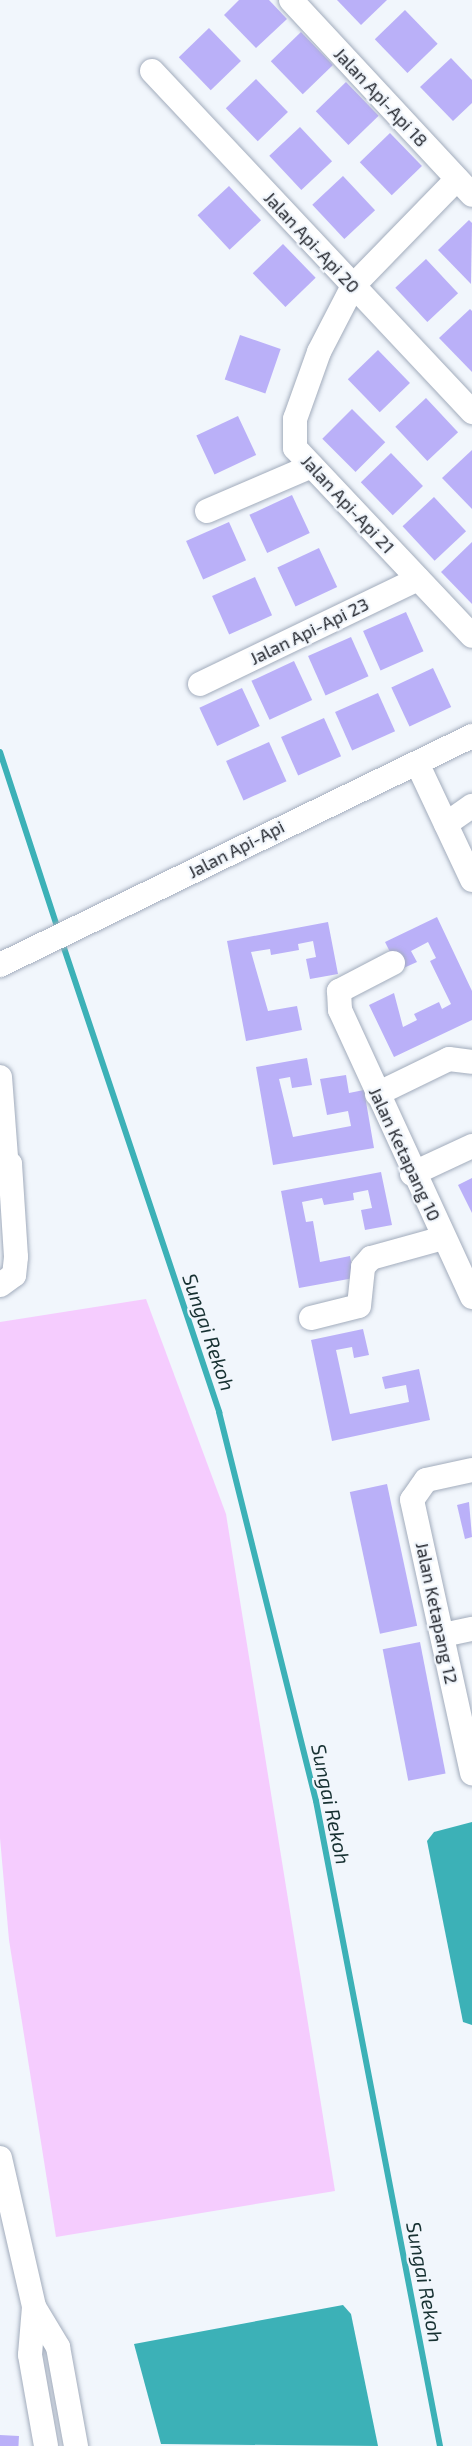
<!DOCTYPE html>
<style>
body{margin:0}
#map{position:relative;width:472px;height:2446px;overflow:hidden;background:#f1f6fc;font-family:"Exo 2",sans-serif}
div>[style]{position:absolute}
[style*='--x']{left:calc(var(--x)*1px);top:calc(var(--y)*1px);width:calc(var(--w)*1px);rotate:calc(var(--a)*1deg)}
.green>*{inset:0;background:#f5ccfe}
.water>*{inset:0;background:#3cb1b7}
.stream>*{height:6px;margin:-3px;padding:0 3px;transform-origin:3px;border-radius:3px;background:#3cb1b7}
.building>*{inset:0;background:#bab0f8;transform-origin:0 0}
.roads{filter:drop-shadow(0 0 2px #a2acbc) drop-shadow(0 0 2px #a2acbc)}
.minor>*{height:24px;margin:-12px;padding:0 12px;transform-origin:12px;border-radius:12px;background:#fff}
span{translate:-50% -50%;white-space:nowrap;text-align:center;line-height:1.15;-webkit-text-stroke:4.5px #f1f6fc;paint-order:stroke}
.street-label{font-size:18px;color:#24272e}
.water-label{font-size:20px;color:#173132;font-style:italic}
</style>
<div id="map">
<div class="green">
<i style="clip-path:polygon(146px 1299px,226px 1514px,335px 2191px,56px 2237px,9px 1940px,0 1838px,0 1322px)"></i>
</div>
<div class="water">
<i style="clip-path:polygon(472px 1822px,472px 2025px,463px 2022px,427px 1841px,434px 1832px)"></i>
<i style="clip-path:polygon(343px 2305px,351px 2314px,378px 2446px,161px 2444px,134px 2344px)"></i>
</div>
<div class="stream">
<i style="--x:0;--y:752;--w:189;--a:71.9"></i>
<i style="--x:62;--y:942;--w:496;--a:71.5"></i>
<i style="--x:219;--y:1412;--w:401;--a:76"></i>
<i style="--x:316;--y:1801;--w:657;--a:79.12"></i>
</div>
<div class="building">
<i style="clip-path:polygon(239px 0,269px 0,287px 19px,256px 48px,224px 15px)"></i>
<i style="clip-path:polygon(337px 0,387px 0,361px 25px)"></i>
<i style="left:405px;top:10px;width:47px;height:42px;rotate:46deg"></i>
<i style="left:209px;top:28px;width:46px;height:42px;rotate:46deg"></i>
<i style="left:301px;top:32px;width:46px;height:42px;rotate:46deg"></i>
<i style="clip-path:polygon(451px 58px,472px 80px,472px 103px,453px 121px,420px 87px)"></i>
<i style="left:256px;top:79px;width:46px;height:42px;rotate:46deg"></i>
<i style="left:346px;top:82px;width:47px;height:42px;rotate:46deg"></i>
<i style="left:300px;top:127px;width:47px;height:42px;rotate:47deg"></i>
<i style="left:390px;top:133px;width:46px;height:42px;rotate:46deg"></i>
<i style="left:343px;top:176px;width:47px;height:42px;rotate:47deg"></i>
<i style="left:229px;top:186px;width:47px;height:43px;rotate:47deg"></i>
<i style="clip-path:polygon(469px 220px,472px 223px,471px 284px,438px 250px)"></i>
<i style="left:283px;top:244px;width:47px;height:42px;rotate:46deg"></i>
<i style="left:426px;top:259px;width:47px;height:42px;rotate:47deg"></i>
<i style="clip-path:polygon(470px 309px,472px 311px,472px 372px,439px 338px)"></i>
<i style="left:240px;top:335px;width:43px;height:47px;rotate:19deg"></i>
<i style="left:378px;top:350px;width:46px;height:42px;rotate:46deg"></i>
<i style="left:426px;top:398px;width:47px;height:42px;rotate:47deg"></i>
<i style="left:352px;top:409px;width:47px;height:42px;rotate:45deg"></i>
<i style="left:238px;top:416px;width:43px;height:46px;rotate:65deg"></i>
<i style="clip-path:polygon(472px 450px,472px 509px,442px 478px)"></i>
<i style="left:391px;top:453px;width:46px;height:42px;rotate:46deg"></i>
<i style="left:292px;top:495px;width:42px;height:47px;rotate:65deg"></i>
<i style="left:434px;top:497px;width:47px;height:43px;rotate:47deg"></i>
<i style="left:229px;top:522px;width:42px;height:47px;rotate:66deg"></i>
<i style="clip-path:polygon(472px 542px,472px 604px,441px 572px)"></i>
<i style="left:319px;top:548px;width:43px;height:46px;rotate:65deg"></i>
<i style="left:255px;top:577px;width:42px;height:47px;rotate:66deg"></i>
<i style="left:406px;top:612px;width:43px;height:47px;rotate:66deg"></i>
<i style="left:351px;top:637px;width:43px;height:47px;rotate:66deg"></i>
<i style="left:294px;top:661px;width:43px;height:47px;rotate:65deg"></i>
<i style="left:433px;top:668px;width:43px;height:46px;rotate:65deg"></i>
<i style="left:242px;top:688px;width:42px;height:47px;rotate:65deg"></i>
<i style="left:378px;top:693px;width:42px;height:47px;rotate:66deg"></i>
<i style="left:324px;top:718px;width:42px;height:47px;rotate:66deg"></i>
<i style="left:269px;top:742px;width:43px;height:47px;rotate:66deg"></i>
<i style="clip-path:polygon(437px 917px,472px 991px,472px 1020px,394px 1057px,369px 1005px,394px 993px,403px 1027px,417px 1020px,414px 1014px,439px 1002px,442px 1009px,451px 1004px,430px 961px,436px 958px,428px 942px,411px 951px,417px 962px,399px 970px,385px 942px)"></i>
<i style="clip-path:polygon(328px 922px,338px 974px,310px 979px,306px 959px,316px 957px,313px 941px,298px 944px,299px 950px,271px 955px,270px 949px,251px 952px,268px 1011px,297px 1006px,302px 1030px,246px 1041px,227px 941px)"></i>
<i style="clip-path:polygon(307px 1058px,312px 1085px,292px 1088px,290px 1077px,279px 1079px,293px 1137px,351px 1126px,348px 1111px,327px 1115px,320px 1079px,346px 1075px,349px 1093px,364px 1090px,374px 1148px,273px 1165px,256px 1067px)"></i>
<i style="clip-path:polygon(381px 1172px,392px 1225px,365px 1230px,361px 1210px,372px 1208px,368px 1190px,353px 1193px,354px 1200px,324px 1205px,322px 1198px,302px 1202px,306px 1222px,313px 1221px,320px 1262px,350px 1256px,354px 1278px,299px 1288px,281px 1191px)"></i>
<i style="clip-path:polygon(472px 1178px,472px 1213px,458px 1185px)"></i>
<i style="clip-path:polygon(363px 1329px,369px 1355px,354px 1358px,352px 1347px,336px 1350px,350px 1414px,409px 1402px,406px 1385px,385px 1389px,382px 1377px,419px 1369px,430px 1420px,332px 1441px,311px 1340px)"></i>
<i style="left:387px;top:1484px;width:145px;height:38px;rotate:78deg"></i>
<i style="clip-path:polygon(469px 1502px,472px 1537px,465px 1539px,457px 1505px)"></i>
<i style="left:420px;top:1642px;width:134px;height:38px;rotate:79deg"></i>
<i style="left:0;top:2435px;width:19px;height:11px;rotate:3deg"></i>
</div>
<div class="roads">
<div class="minor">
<i style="--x:291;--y:0;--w:266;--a:47.1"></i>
<i style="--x:152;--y:71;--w:468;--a:46.8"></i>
<i style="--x:457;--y:179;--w:149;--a:134.2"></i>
<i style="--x:353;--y:286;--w:74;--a:117.3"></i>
<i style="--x:319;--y:352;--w:71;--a:109.7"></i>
<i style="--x:295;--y:419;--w:29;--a:90"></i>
<i style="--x:295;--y:448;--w:258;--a:46.7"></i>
<i style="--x:207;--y:511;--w:114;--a:-23.2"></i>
<i style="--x:200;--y:684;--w:242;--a:-25.7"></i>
<i style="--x:418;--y:765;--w:127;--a:64.8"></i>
<i style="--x:446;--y:824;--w:32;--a:-35"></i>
<i style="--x:393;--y:963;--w:61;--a:152.6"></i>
<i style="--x:339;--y:991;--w:19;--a:87"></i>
<i style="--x:340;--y:1010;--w:316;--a:65.3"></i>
<i style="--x:0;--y:965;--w:525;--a:-25.88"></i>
<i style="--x:0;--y:1077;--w:80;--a:85.7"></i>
<i style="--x:377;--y:1094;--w:80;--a:-25.9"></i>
<i style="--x:449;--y:1059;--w:23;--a:7"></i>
<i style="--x:0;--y:1156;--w:13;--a:39"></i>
<i style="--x:10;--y:1164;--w:93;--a:86.3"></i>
<i style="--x:16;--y:1257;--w:18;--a:96"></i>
<i style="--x:14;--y:1275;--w:17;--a:144"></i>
<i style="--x:412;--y:1174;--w:66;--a:-25"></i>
<i style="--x:311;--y:1318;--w:49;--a:-14"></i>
<i style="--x:359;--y:1306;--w:39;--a:-84"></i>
<i style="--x:363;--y:1267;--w:12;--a:-48"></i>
<i style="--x:371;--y:1258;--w:75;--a:-15.5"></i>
<i style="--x:472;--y:1470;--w:47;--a:167.7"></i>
<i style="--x:426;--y:1480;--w:24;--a:125"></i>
<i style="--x:412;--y:1500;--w:280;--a:77.6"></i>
<i style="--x:443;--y:1635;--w:30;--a:-12"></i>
<i style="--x:0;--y:2158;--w:153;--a:77.1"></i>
<i style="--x:34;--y:2307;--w:47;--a:59"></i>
<i style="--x:58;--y:2347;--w:101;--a:79.7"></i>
<i style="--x:34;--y:2307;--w:48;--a:94.8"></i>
<i style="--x:30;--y:2355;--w:92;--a:80"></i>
</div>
</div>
<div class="street-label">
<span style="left:381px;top:97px;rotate:47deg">Jalan Api-Api 18</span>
<span style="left:312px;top:242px;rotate:47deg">Jalan Api-Api 20</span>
<span style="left:348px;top:504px;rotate:47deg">Jalan Api-Api 21</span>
<span style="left:309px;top:631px;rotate:-26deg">Jalan Api-Api 23</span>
<span style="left:236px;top:849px;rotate:-27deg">Jalan Api-Api</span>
<span style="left:405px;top:1154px;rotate:65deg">Jalan Ketapang 10</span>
<span style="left:437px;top:1613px;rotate:78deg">Jalan Ketapang 12</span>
</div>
<div class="water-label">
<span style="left:209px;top:1332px;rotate:71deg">Sungai Rekoh</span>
<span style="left:331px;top:1804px;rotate:78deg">Sungai Rekoh</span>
<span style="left:425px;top:2282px;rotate:79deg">Sungai Rekoh</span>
</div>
</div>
